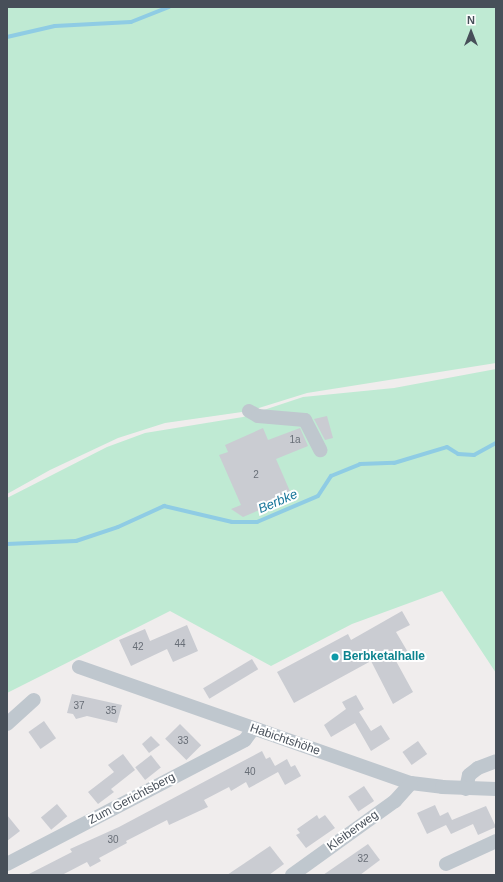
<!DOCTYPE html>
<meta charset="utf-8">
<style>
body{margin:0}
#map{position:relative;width:503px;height:882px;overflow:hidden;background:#f0eded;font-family:Arial,sans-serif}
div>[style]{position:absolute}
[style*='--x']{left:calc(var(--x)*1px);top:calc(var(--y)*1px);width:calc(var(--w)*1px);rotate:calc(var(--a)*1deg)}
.green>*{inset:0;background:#bfead3}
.stream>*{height:4px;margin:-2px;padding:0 2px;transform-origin:2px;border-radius:2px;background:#8fcce4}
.building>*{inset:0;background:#caccd2;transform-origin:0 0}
.minor>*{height:14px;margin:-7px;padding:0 7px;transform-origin:7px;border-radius:7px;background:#bfc7ce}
.dots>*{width:11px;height:11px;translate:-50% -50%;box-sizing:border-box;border:2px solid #fff;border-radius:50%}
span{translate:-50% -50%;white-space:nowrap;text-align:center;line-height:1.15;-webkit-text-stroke:4px #fff;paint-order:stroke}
.number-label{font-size:10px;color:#686e77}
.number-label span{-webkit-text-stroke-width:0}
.culture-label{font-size:12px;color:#0d838f;font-weight:700}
.left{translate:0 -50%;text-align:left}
.street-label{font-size:12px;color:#474f59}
.water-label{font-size:13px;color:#18769b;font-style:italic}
.frame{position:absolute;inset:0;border:8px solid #474f59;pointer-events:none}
.north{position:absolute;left:451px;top:12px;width:40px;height:40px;-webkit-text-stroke:3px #fff;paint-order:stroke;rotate:0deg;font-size:11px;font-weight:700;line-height:16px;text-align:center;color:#474f59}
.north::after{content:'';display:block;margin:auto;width:14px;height:18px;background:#474f59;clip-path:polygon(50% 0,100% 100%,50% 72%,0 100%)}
</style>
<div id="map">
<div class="green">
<i style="clip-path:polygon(7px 7px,496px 7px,496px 363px,307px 393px,249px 411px,165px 423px,118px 438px,50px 470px,7px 494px)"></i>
<i style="clip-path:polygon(496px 369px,496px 673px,442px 591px,352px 624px,271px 666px,170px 611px,7px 693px,7px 498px,107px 447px,145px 433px,243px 417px,303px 397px,394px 388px)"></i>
</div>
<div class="stream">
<i style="--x:7;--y:37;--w:49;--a:-12.9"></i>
<i style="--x:55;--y:26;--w:76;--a:-3"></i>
<i style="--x:131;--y:22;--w:41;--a:-21.5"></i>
<i style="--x:7;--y:544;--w:69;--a:-2.5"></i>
<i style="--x:76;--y:541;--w:44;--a:-18.4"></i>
<i style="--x:118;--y:527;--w:51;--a:-24.5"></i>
<i style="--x:164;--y:506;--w:70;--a:13.2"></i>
<i style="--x:232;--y:522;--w:25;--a:0"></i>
<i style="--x:257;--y:522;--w:66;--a:-23.1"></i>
<i style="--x:318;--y:496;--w:24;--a:-57"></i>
<i style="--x:331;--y:476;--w:31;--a:-22"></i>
<i style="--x:360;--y:464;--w:34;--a:-2"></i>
<i style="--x:394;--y:463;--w:55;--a:-16.8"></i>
<i style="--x:447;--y:447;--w:13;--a:32"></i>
<i style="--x:458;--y:454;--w:16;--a:4"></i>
<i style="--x:474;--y:455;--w:25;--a:-29"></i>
</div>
<div class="building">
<i style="clip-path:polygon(327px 416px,333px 438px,325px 440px,314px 419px)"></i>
<i style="clip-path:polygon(263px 428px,268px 440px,300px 428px,308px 446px,276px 459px,292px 496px,243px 517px,231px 509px,241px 505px,219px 455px,228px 452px,225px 445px)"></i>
<i style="clip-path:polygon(402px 611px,410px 625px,396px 632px,409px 654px,396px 661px,413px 692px,393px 704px,371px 661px,294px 703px,277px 672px,348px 634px,351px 640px)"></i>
<i style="clip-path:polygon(187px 625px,198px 651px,173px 662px,167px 649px,131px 666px,119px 640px,145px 629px,150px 641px)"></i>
<i style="left:252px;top:659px;width:12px;height:57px;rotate:59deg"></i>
<i style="clip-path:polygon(72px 694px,122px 705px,117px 723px,87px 716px,76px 719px,73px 714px,67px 713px)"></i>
<i style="clip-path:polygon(356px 695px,364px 709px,359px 712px,371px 731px,381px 725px,390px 739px,371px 751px,355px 723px,331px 737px,324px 725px,346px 709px,342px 702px)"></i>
<i style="left:44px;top:721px;width:21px;height:19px;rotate:55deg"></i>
<i style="left:180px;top:724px;width:30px;height:21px;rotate:45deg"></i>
<i style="clip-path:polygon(151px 736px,160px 745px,149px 753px,142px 744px)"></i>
<i style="left:418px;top:741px;width:16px;height:19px;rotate:55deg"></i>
<i style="clip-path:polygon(262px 751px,266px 759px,270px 757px,275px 766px,287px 759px,291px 767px,295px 765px,301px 776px,285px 785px,278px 772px,249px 788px,246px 782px,231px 791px,229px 787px,204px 800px,208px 807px,169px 825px,167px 820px,126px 841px,127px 843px,99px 858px,101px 861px,90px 867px,87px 862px,62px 875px,27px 875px,72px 852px,70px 849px,119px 827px)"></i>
<i style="clip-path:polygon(123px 754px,135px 770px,111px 789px,114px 792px,98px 804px,88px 792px,114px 772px,108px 765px)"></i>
<i style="left:151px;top:755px;width:16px;height:20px;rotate:52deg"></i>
<i style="left:364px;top:786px;width:18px;height:19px;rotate:56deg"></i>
<i style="left:57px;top:804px;width:16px;height:21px;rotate:50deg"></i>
<i style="clip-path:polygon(435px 805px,440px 816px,448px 812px,452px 820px,486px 806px,496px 827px,478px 835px,473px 824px,451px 834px,446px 825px,427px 834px,417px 813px)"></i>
<i style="clip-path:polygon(7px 815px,20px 831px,7px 841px)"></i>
<i style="clip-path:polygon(317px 815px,319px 819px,325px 815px,335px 828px,306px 848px,296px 835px,300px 833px,297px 829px)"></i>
<i style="clip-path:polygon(368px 844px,380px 860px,360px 875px,323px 875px)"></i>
<i style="clip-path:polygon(270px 846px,284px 864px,269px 875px,227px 875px)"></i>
</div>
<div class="minor">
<i style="--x:249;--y:411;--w:10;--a:29"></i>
<i style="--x:258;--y:416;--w:47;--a:4.9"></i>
<i style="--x:305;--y:420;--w:34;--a:63"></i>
<i style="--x:79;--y:667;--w:352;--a:19.3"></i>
<i style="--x:411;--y:783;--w:31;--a:7"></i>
<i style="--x:442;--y:787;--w:54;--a:2.1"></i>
<i style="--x:7;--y:724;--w:36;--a:-42"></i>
<i style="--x:466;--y:789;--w:14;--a:-78"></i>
<i style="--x:469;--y:775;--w:11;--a:-38"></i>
<i style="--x:478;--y:768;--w:19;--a:-21"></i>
<i style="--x:7;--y:864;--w:268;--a:-27.5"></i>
<i style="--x:245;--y:740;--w:14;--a:-54"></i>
<i style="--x:446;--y:864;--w:55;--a:-24.7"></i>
<i style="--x:292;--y:875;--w:127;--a:-35.7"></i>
<i style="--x:395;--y:801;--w:24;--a:-48"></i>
</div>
<div class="dots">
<i style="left:335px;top:657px;background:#0f9aa8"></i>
</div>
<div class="number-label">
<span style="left:295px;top:440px">1a</span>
<span style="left:256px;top:475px">2</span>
<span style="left:180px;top:644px">44</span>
<span style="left:138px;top:647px">42</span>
<span style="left:79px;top:706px">37</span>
<span style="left:111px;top:711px">35</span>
<span style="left:183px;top:741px">33</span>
<span style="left:250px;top:772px">40</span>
<span style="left:113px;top:840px">30</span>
<span style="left:363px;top:859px">32</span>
</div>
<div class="culture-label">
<span class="left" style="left:343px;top:657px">Berbketalhalle</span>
</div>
<div class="street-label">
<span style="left:285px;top:740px;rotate:19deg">Habichtshöhe</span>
<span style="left:132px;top:799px;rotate:-28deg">Zum Gerichtsberg</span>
<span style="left:353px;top:831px;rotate:-36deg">Kleiberweg</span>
</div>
<div class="water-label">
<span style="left:278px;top:502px;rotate:-23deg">Berbke</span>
</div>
<div class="frame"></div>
<div class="north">N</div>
</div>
